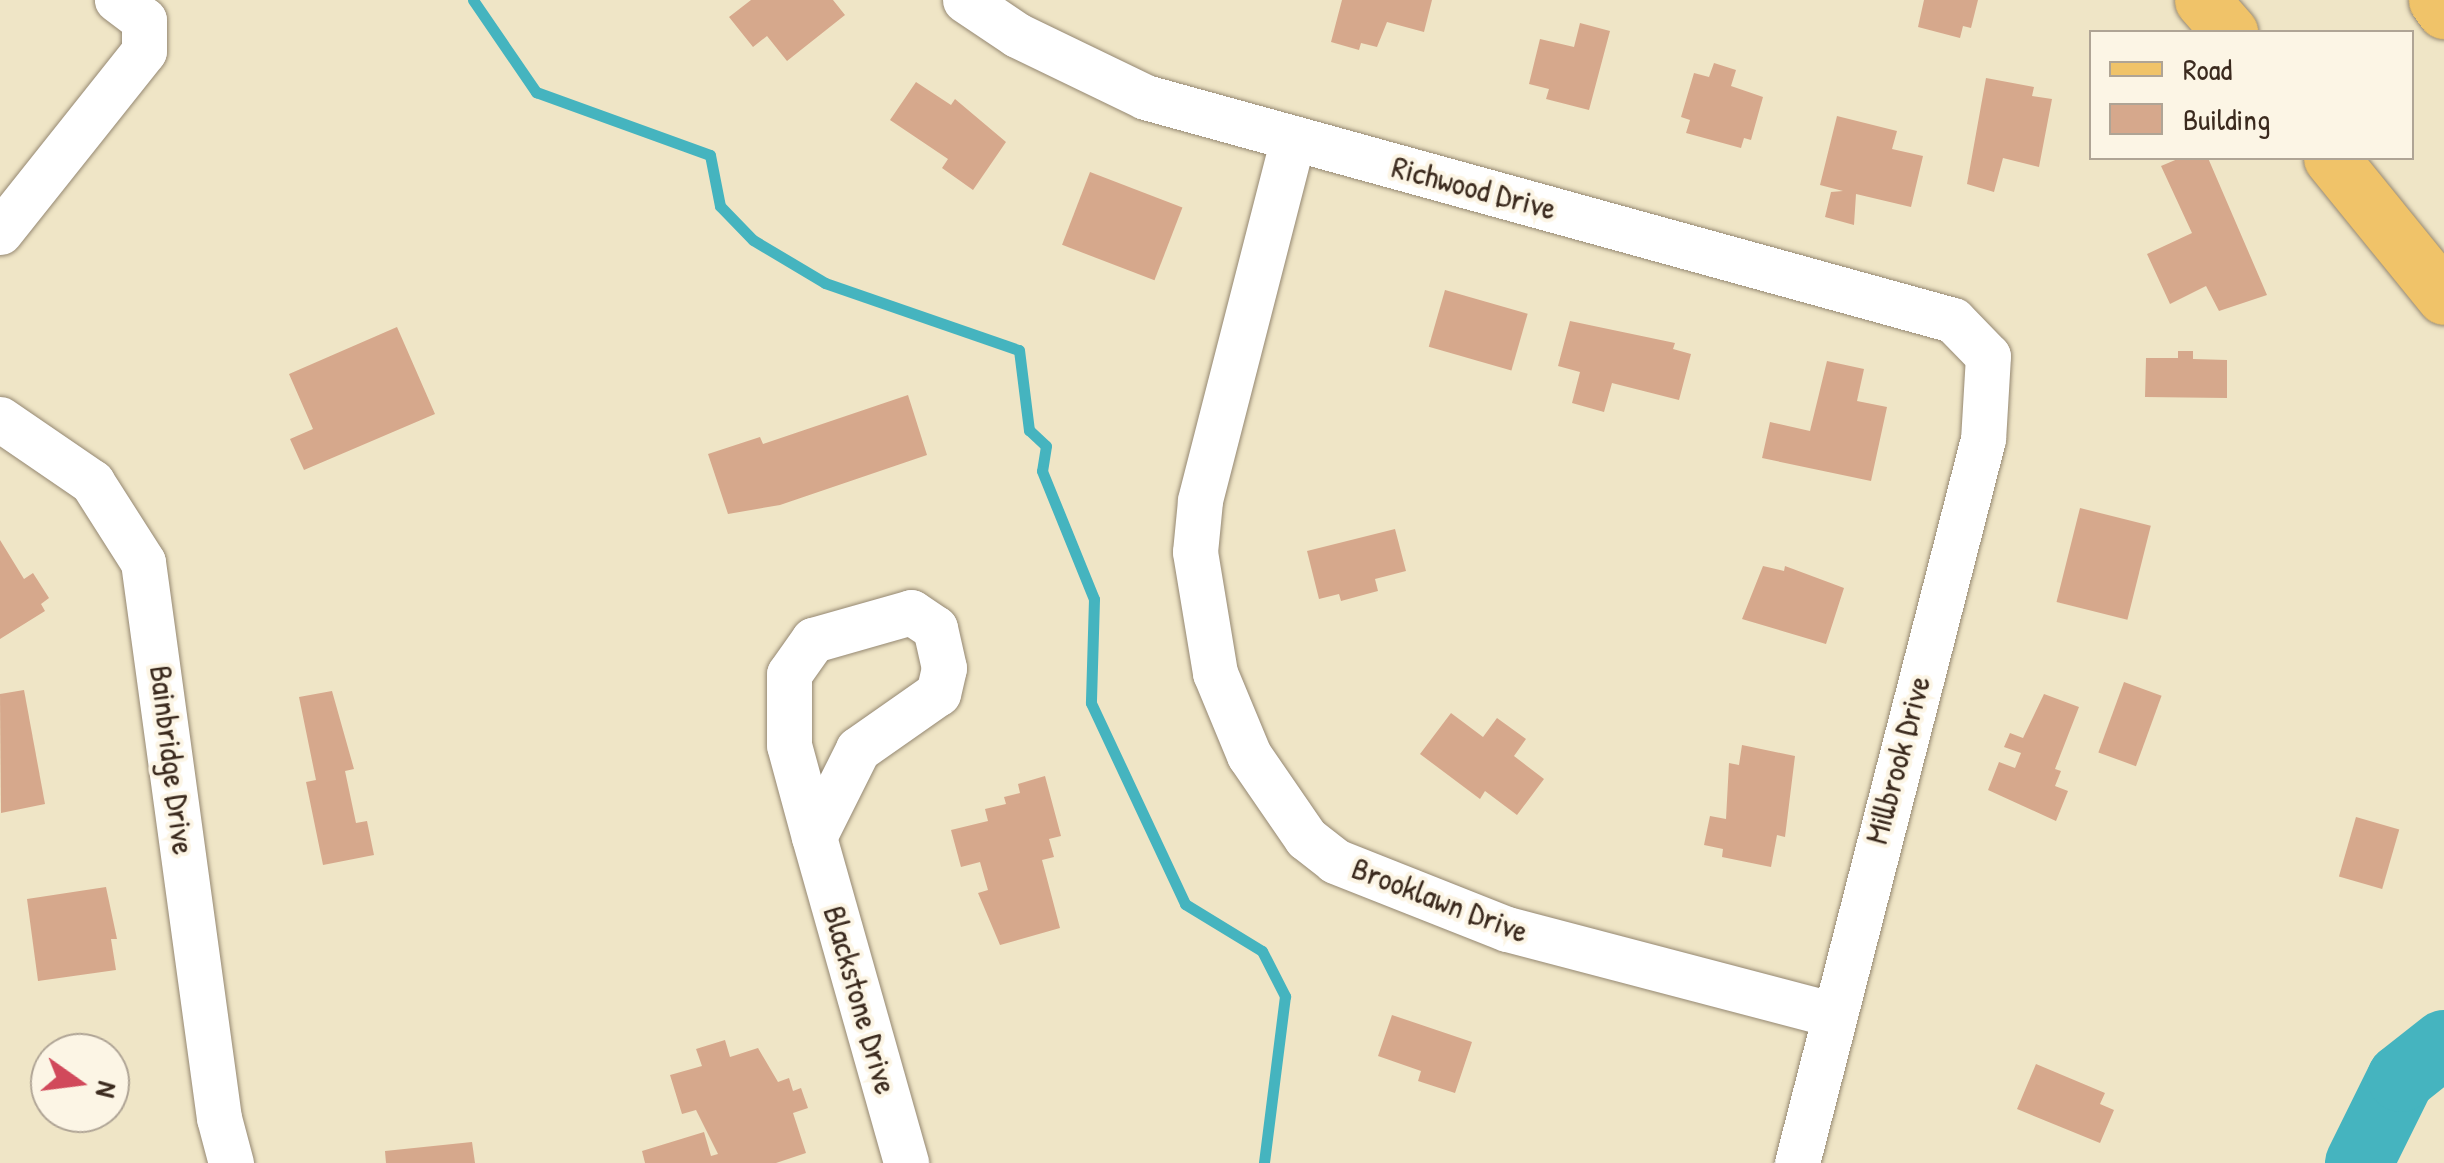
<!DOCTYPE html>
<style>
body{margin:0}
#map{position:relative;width:2444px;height:1163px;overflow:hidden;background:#efe5c6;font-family:"Patrick Hand",sans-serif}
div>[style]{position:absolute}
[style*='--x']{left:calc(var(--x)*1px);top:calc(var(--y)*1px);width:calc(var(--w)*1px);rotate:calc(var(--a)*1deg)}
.stream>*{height:11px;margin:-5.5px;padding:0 5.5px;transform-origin:5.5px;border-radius:5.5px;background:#45b4bf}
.river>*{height:68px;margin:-34px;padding:0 34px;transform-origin:34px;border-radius:34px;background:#45b4bf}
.building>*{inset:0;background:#d6a88c;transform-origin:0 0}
.roads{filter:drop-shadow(0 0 2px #958872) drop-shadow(0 0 2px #958872)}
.minor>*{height:45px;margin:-22.5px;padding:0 22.5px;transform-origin:22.5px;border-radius:22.5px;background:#fff}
.major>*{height:55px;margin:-27.5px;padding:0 27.5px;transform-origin:27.5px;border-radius:27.5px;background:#f0c369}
.highway>*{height:55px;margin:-27.5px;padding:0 27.5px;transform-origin:27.5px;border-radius:27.5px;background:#f0c369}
span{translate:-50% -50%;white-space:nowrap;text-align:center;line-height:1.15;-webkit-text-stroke:8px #fcf5e5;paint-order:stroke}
.street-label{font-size:32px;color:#3b2a1e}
.legend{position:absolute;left:2089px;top:30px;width:325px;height:130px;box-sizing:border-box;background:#fcf5e5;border:2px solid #afa495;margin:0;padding:12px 18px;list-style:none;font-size:30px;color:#3b2a1e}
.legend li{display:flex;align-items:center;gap:20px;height:50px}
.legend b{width:50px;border:2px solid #afa495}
.north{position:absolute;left:30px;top:1033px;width:100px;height:100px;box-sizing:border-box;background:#fcf5e5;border:2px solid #afa495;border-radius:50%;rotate:104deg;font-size:28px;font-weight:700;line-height:40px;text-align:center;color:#3b2a1e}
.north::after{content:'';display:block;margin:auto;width:35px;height:45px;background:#d1495b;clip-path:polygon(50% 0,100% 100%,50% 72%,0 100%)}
</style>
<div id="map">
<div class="stream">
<i style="--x:473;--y:0;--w:112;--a:55.6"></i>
<i style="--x:536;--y:92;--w:185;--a:19.9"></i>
<i style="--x:710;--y:155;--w:52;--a:78.9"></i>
<i style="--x:720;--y:206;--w:47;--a:45.9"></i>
<i style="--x:753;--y:240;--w:84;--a:30.8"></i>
<i style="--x:825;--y:283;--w:205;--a:19.1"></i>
<i style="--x:1019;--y:350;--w:81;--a:82.9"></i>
<i style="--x:1029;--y:430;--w:23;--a:43"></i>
<i style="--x:1046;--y:446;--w:25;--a:99"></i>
<i style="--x:1042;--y:471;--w:138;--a:67.9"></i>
<i style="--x:1094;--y:599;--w:104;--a:91.7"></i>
<i style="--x:1091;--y:703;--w:222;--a:64.9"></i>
<i style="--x:1185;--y:904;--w:90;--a:31.4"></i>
<i style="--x:1262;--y:951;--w:51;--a:62.9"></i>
<i style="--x:1285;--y:996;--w:168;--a:97.2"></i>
</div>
<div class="river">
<i style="--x:2359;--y:1163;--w:95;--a:-63.7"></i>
<i style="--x:2401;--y:1078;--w:55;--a:-38.3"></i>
</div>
<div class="building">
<i style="clip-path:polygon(751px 0,833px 0,845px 15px,787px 61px,767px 36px,753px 47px,729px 17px)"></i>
<i style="clip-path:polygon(1342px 0,1432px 0,1424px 32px,1387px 22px,1377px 47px,1361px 43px,1359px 50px,1331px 42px)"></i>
<i style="clip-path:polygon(1924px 0,1978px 0,1971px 28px,1963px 26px,1960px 38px,1918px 27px)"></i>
<i style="clip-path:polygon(1580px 23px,1610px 31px,1589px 110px,1546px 99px,1549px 89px,1529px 84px,1540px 39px,1574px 47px)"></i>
<i style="clip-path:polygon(1714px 63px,1736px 70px,1731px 86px,1763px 97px,1751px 140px,1744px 138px,1741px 148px,1686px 133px,1690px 120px,1681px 117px,1694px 73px,1709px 77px)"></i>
<i style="clip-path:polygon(1986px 78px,2034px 87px,2032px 96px,2052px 99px,2039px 167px,2003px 158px,1994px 192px,1967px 184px)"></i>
<i style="clip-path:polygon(916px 82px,951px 105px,955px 99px,1006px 142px,973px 190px,942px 168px,948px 159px,890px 120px)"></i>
<i style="clip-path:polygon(1837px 116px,1897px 131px,1892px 149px,1923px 156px,1911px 207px,1856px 194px,1854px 225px,1825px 217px,1831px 192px,1843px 191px,1820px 185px)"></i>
<i style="clip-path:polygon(2180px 158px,2208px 158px,2267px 295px,2219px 311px,2206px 286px,2170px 304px,2147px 254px,2192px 233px,2161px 166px)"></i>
<i style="left:1090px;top:172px;width:99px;height:78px;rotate:21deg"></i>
<i style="left:1445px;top:290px;width:86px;height:59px;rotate:16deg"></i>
<i style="clip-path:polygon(1570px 321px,1675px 343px,1673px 349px,1691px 354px,1679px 400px,1612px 383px,1604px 412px,1572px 403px,1580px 372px,1558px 366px)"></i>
<i style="clip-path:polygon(397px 327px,435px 414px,304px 470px,290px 439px,313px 429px,289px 374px)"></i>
<i style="clip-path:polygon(2178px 351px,2193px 351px,2193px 359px,2227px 360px,2227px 398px,2145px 397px,2146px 358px,2178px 358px)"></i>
<i style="clip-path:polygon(1827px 361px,1864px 369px,1857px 401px,1887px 407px,1871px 481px,1762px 458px,1770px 422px,1810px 431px)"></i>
<i style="clip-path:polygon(908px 395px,927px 455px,780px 505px,728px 514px,708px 454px,760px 437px,763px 444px)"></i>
<i style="left:2080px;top:508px;width:73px;height:97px;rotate:14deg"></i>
<i style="clip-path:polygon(1395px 529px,1406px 571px,1375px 579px,1378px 591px,1341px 601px,1339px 594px,1319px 599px,1307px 551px)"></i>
<i style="clip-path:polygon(0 540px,24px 579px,33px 573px,49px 598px,41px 604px,45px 611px,0 639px)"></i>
<i style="clip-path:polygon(1763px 566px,1784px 571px,1785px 566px,1844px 588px,1826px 644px,1742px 619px)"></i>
<i style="left:2124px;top:682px;width:40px;height:75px;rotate:20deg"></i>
<i style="clip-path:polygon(24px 690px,45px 804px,1px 813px,0 694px)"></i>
<i style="clip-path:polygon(332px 691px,354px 769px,345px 771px,356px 823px,367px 821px,374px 855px,323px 865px,306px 782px,316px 780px,299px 697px)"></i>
<i style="clip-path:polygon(2044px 694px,2079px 707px,2055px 769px,2061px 771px,2055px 786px,2068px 791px,2056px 821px,1988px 790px,1999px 762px,2015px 768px,2021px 753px,2004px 747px,2010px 733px,2023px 738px)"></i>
<i style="clip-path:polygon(1451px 713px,1483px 737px,1497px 718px,1526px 739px,1514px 756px,1544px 779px,1517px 815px,1485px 791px,1480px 799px,1420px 754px)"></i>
<i style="clip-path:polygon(1742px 745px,1795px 756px,1785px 837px,1777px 835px,1771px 867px,1722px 857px,1723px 849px,1704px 845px,1710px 816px,1726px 819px,1729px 763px,1739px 765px)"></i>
<i style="clip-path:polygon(1045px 776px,1061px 836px,1049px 839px,1054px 857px,1042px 860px,1060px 928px,1000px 945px,978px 893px,988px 890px,980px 862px,961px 867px,951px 830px,988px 821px,985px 809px,1006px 804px,1004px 797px,1020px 793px,1018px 784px)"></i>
<i style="left:2356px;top:817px;width:45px;height:62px;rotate:16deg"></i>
<i style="clip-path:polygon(106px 887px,117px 939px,111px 939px,116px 970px,38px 981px,27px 899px)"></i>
<i style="clip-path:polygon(1392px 1015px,1472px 1042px,1455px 1093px,1418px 1081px,1421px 1071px,1378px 1056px)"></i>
<i style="clip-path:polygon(725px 1040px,730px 1057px,758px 1048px,778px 1082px,789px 1078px,793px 1091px,801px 1088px,808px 1108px,793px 1113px,806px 1153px,776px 1163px,645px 1163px,642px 1151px,704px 1132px,711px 1156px,718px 1154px,696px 1110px,682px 1114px,670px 1075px,702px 1066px,696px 1049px)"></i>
<i style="clip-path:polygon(2036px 1064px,2105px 1093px,2100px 1104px,2114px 1110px,2100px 1143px,2017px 1109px)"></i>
<i style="clip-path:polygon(472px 1142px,475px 1163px,386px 1163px,385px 1151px)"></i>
</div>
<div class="roads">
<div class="minor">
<i style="--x:965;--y:0;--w:63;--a:33.9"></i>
<i style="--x:1017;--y:35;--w:142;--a:25.8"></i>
<i style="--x:1145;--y:97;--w:838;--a:15.43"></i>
<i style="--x:1953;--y:320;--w:50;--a:45.8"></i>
<i style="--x:1988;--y:356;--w:83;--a:93.4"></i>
<i style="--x:1983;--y:439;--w:748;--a:104.41"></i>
<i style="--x:1293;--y:138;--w:375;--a:104.4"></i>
<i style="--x:1200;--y:501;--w:51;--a:95.6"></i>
<i style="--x:1195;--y:552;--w:123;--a:80.6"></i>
<i style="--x:1215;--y:673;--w:89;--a:67.5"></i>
<i style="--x:1249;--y:755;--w:101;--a:55.5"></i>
<i style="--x:1306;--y:838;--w:37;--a:38"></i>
<i style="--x:1335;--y:861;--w:185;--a:21.6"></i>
<i style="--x:1507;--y:929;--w:335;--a:14.7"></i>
<i style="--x:0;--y:232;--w:231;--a:-51.5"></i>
<i style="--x:144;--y:51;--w:31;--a:-90"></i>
<i style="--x:144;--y:20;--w:34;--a:-143"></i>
<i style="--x:0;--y:419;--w:112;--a:34.4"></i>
<i style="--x:92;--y:482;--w:95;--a:57.5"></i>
<i style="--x:143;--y:562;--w:561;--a:82.22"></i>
<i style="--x:219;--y:1118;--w:47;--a:75.1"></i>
<i style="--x:911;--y:612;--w:29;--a:34"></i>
<i style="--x:935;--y:628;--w:41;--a:77.3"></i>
<i style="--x:944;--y:668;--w:26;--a:103"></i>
<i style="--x:938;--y:693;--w:98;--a:145"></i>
<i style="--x:858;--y:749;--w:98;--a:116.6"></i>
<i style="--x:814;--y:837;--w:95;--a:-105.2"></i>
<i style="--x:789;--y:745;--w:71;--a:-90"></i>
<i style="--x:789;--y:674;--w:42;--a:-54.8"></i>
<i style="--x:813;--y:640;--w:102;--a:-15.9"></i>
<i style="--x:814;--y:837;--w:339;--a:74.2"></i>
</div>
<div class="major">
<i style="--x:2202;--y:0;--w:43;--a:48.8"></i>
<i style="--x:2331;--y:158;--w:179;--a:50.9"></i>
</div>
<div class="highway">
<i style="--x:2436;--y:0;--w:14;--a:54"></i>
</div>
</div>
<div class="street-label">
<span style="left:1474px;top:188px;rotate:15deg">Richwood Drive</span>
<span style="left:172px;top:760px;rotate:83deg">Bainbridge Drive</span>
<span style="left:1898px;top:760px;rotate:-75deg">Millbrook Drive</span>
<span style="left:1440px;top:900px;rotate:21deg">Brooklawn Drive</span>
<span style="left:860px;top:1000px;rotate:74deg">Blackstone Drive</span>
</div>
<ul class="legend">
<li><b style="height:12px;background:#f0c369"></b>Road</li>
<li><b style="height:28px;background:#d6a88c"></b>Building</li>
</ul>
<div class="north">N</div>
</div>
